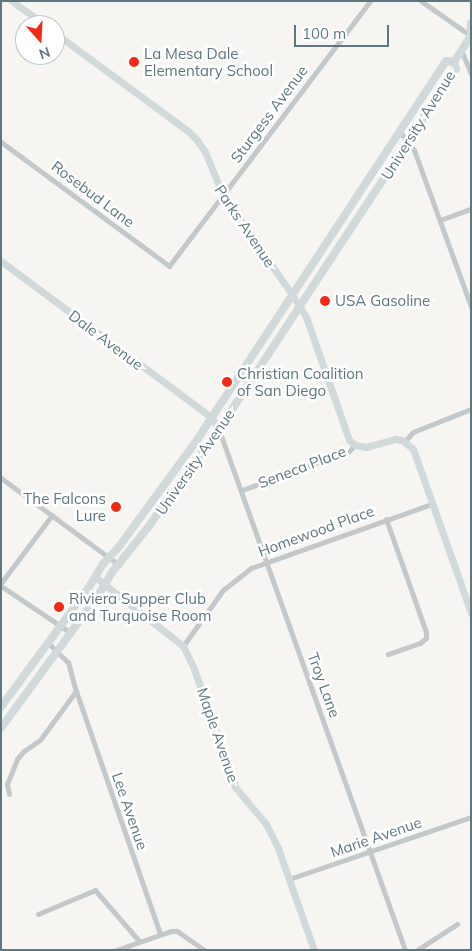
<!DOCTYPE html>
<style>
body{margin:0}
#map{position:relative;width:472px;height:951px;overflow:hidden;background:#f6f5f1;font-family:Mulish,sans-serif}
div>[style]{position:absolute}
[style*='--x']{left:calc(var(--x)*1px);top:calc(var(--y)*1px);width:calc(var(--w)*1px);rotate:calc(var(--a)*1deg)}
.street>*{height:5px;margin:-2.5px;padding:0 2.5px;transform-origin:2.5px;border-radius:2.5px;background:#c3c8ca}
.secondary>*{height:7px;margin:-3.5px;padding:0 3.5px;transform-origin:3.5px;border-radius:3.5px;background:#d2d9db}
.primary>*{height:8px;margin:-4px;padding:0 4px;transform-origin:4px;border-radius:4px;background:#d2d9db}
.dots>*{width:14px;height:14px;translate:-50% -50%;box-sizing:border-box;border:2px solid #fff;border-radius:50%}
span{translate:-50% -50%;white-space:nowrap;text-align:center;line-height:1.15;-webkit-text-stroke:5px #fff;paint-order:stroke}
.poi-label{font-size:15px;color:#5e767f}
.left{translate:0 -50%;text-align:left}
.right{translate:-100% -50%;text-align:right}
.street-label{font-size:15px;color:#5e767f}
.frame{position:absolute;inset:0;border:2px solid #5e767f;pointer-events:none}
.north{position:absolute;left:15px;top:15px;width:50px;height:50px;box-sizing:border-box;background:#fff;border:1px solid #bfc8cc;border-radius:50%;rotate:161deg;font-size:14px;font-weight:700;line-height:20px;text-align:center;color:#5e767f}
.north::after{content:'';display:block;margin:auto;width:18px;height:22px;background:#f32914;clip-path:polygon(50% 0,100% 100%,50% 72%,0 100%)}
.scale{position:absolute;left:294px;top:25px;width:95px;height:22px;box-sizing:border-box;border:2px solid #5e767f;border-top:0;padding-left:6px;font-size:15px;line-height:18px;white-space:nowrap;color:#5e767f;-webkit-text-stroke:4px #fff;paint-order:stroke}
</style>
<div id="map">
<div class="street">
<i style="--x:421;--y:1;--w:61;--a:35"></i>
<i style="--x:461;--y:50;--w:26;--a:67"></i>
<i style="--x:400;--y:132;--w:23;--a:52"></i>
<i style="--x:414;--y:150;--w:167;--a:70"></i>
<i style="--x:1;--y:142;--w:209;--a:36.4"></i>
<i style="--x:169;--y:266;--w:333;--a:-52.8"></i>
<i style="--x:440;--y:220;--w:33;--a:-20"></i>
<i style="--x:219;--y:430;--w:552;--a:70.32"></i>
<i style="--x:405;--y:441;--w:12;--a:-48"></i>
<i style="--x:413;--y:432;--w:62;--a:-21.6"></i>
<i style="--x:1;--y:478;--w:147;--a:36.4"></i>
<i style="--x:242;--y:490;--w:114;--a:-20"></i>
<i style="--x:349;--y:451;--w:8;--a:-45"></i>
<i style="--x:386;--y:519;--w:120;--a:70.5"></i>
<i style="--x:426;--y:632;--w:6;--a:90"></i>
<i style="--x:426;--y:638;--w:8;--a:140"></i>
<i style="--x:420;--y:643;--w:34;--a:161"></i>
<i style="--x:1;--y:583;--w:85;--a:-53.1"></i>
<i style="--x:1;--y:586;--w:84;--a:33.9"></i>
<i style="--x:48;--y:643;--w:28;--a:44"></i>
<i style="--x:68;--y:662;--w:30;--a:75"></i>
<i style="--x:76;--y:691;--w:257;--a:70.9"></i>
<i style="--x:183;--y:646;--w:69;--a:-54.5"></i>
<i style="--x:223;--y:590;--w:36;--a:-38"></i>
<i style="--x:251;--y:568;--w:192;--a:-19.5"></i>
<i style="--x:9;--y:794;--w:10;--a:-101"></i>
<i style="--x:7;--y:784;--w:27;--a:-68"></i>
<i style="--x:17;--y:759;--w:11;--a:-49"></i>
<i style="--x:24;--y:751;--w:19;--a:-35"></i>
<i style="--x:40;--y:740;--w:61;--a:-53.7"></i>
<i style="--x:289;--y:879;--w:192;--a:-18.8"></i>
<i style="--x:38;--y:914;--w:62;--a:-22.8"></i>
<i style="--x:95;--y:890;--w:67;--a:49.2"></i>
<i style="--x:116;--y:950;--w:58;--a:-19.1"></i>
<i style="--x:171;--y:931;--w:6;--a:0"></i>
<i style="--x:177;--y:931;--w:33;--a:35"></i>
<i style="--x:417;--y:950;--w:48;--a:-33"></i>
</div>
<div class="secondary">
<i style="--x:12;--y:1;--w:41;--a:36"></i>
<i style="--x:55;--y:33;--w:165;--a:36.4"></i>
<i style="--x:188;--y:131;--w:13;--a:45"></i>
<i style="--x:197;--y:140;--w:14;--a:56"></i>
<i style="--x:205;--y:152;--w:47;--a:67.3"></i>
<i style="--x:223;--y:195;--w:123;--a:55.3"></i>
<i style="--x:293;--y:296;--w:25;--a:58"></i>
<i style="--x:306;--y:317;--w:130;--a:70.7"></i>
<i style="--x:349;--y:440;--w:8;--a:40"></i>
<i style="--x:355;--y:445;--w:11;--a:10"></i>
<i style="--x:366;--y:447;--w:31;--a:-15"></i>
<i style="--x:396;--y:439;--w:6;--a:9"></i>
<i style="--x:402;--y:440;--w:14;--a:39"></i>
<i style="--x:413;--y:449;--w:174;--a:70.5"></i>
<i style="--x:1;--y:261;--w:253;--a:36.6"></i>
<i style="--x:204;--y:412;--w:10;--a:37"></i>
<i style="--x:212;--y:418;--w:14;--a:60"></i>
<i style="--x:95;--y:577;--w:112;--a:38.1"></i>
<i style="--x:183;--y:646;--w:25;--a:64"></i>
<i style="--x:194;--y:669;--w:125;--a:70.8"></i>
<i style="--x:235;--y:787;--w:48;--a:50"></i>
<i style="--x:266;--y:824;--w:27;--a:63"></i>
<i style="--x:278;--y:848;--w:108;--a:70.6"></i>
</div>
<div class="primary">
<i style="--x:471;--y:36;--w:13;--a:-90"></i>
<i style="--x:1;--y:707;--w:149;--a:-53.7"></i>
<i style="--x:89;--y:587;--w:26;--a:-59"></i>
<i style="--x:102;--y:565;--w:23;--a:-47"></i>
<i style="--x:118;--y:548;--w:134;--a:-53.8"></i>
<i style="--x:197;--y:440;--w:453;--a:-56.7"></i>
<i style="--x:446;--y:61;--w:8;--a:7"></i>
<i style="--x:1;--y:728;--w:166;--a:-53.8"></i>
<i style="--x:99;--y:594;--w:27;--a:-59"></i>
<i style="--x:113;--y:571;--w:58;--a:-51.3"></i>
<i style="--x:149;--y:526;--w:138;--a:-54.5"></i>
<i style="--x:229;--y:414;--w:413;--a:-56.7"></i>
<i style="--x:456;--y:69;--w:7;--a:-106"></i>
<i style="--x:454;--y:62;--w:31;--a:-57"></i>
</div>
<div class="dots">
<i style="left:134px;top:62px;background:#f32914"></i>
<i style="left:325px;top:301px;background:#f32914"></i>
<i style="left:227px;top:382px;background:#f32914"></i>
<i style="left:116px;top:507px;background:#f32914"></i>
<i style="left:59px;top:607px;background:#f32914"></i>
</div>
<div class="poi-label">
<span class="left" style="left:144px;top:62px">La Mesa Dale<br>Elementary School</span>
<span class="left" style="left:335px;top:301px">USA Gasoline</span>
<span class="left" style="left:237px;top:382px">Christian Coalition<br>of San Diego</span>
<span class="right" style="left:106px;top:507px">The Falcons<br>Lure</span>
<span class="left" style="left:69px;top:607px">Riviera Supper Club<br>and Turquoise Room</span>
</div>
<div class="street-label">
<span style="left:269px;top:114px;rotate:-53deg">Sturgess Avenue</span>
<span style="left:418px;top:125px;rotate:-58deg">University Avenue</span>
<span style="left:93px;top:194px;rotate:37deg">Rosebud Lane</span>
<span style="left:245px;top:226px;rotate:56deg">Parks Avenue</span>
<span style="left:106px;top:340px;rotate:37deg">Dale Avenue</span>
<span style="left:195px;top:462px;rotate:-55deg">University Avenue</span>
<span style="left:302px;top:467px;rotate:-21deg">Seneca Place</span>
<span style="left:316px;top:531px;rotate:-20deg">Homewood Place</span>
<span style="left:324px;top:685px;rotate:70deg">Troy Lane</span>
<span style="left:218px;top:735px;rotate:71deg">Maple Avenue</span>
<span style="left:130px;top:811px;rotate:71deg">Lee Avenue</span>
<span style="left:376px;top:837px;rotate:-19deg">Marie Avenue</span>
</div>
<div class="frame"></div>
<div class="north">N</div>
<div class="scale">100 m</div>
</div>
